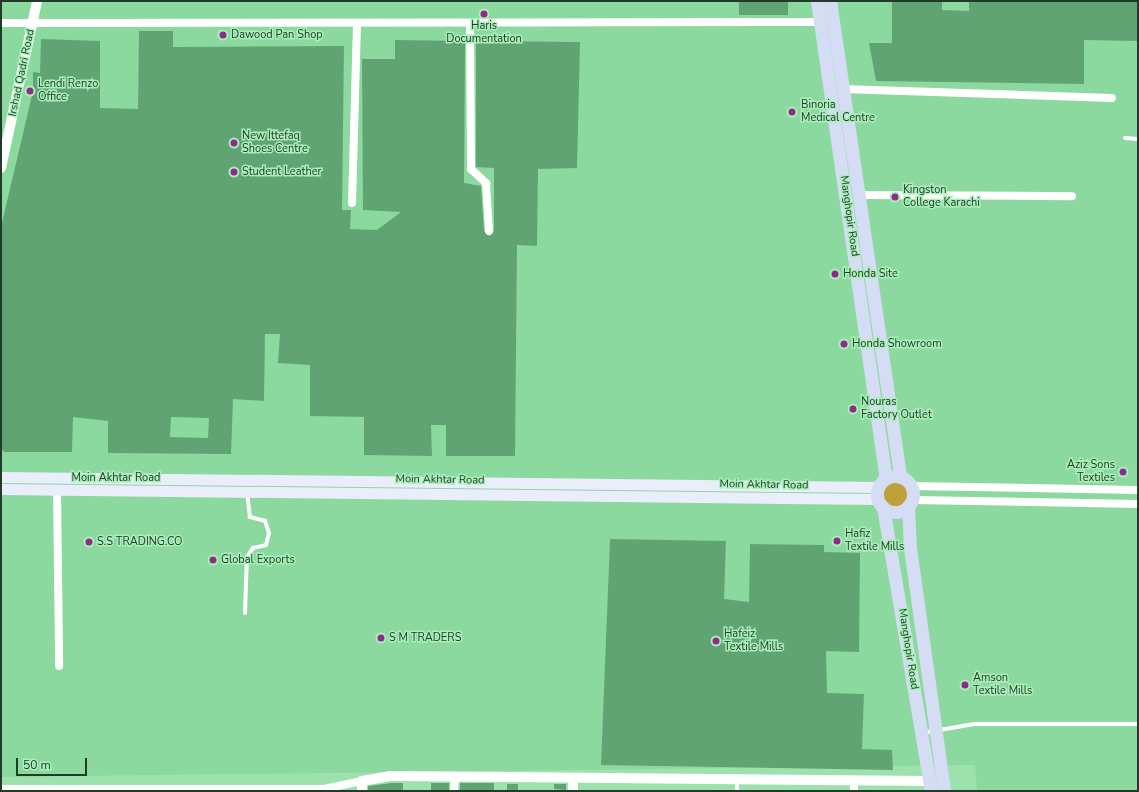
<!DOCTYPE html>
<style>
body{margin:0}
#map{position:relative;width:1139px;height:792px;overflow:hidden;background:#9de2ad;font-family:"Nunito Sans",sans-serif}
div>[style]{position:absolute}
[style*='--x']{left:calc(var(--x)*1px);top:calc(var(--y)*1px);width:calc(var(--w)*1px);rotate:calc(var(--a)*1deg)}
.built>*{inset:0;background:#8cd99f}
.green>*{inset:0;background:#c0a03b}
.round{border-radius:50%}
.building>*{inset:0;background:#61a473;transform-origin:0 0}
.service>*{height:4px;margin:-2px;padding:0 2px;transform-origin:2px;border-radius:2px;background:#fff}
.minor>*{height:8px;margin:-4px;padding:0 4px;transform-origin:4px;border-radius:4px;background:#fff}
.tertiary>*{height:10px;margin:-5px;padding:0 5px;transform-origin:5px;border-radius:5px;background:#fff}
.secondary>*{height:11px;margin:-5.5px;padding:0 5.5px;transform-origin:5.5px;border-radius:5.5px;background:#eaeefa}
.primary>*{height:13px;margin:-6.5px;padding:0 6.5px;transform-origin:6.5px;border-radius:6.5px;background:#d5ddf4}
.primary>.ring{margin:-6.5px;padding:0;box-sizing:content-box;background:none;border:13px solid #d5ddf4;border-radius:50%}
.dots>*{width:11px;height:11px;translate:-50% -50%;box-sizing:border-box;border:2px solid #aaefba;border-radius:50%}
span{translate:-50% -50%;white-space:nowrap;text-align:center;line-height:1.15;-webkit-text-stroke:3px #aaefba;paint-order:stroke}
.poi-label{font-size:11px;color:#203c28}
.left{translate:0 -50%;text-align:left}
.right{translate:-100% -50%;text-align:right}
.street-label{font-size:11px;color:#203c28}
.frame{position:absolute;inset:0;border:2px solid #203c28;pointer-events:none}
.scale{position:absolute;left:16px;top:758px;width:71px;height:18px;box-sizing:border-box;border:2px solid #203c28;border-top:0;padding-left:5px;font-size:12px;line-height:14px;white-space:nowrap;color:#203c28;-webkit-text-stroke:3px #aaefba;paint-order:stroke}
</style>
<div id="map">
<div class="built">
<i style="clip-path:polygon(1px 1px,1138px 1px,1138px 791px,977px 791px,975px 765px,1px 777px)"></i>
</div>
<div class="green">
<i class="round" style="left:882px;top:482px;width:26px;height:26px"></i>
</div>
<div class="building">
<i style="left:739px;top:1px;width:49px;height:14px"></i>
<i style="clip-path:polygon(892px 1px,942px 1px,942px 10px,969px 11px,969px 1px,1138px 1px,1138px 41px,1084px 40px,1084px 84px,876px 81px,869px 43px,892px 43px)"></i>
<i style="clip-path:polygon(evenodd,139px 31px,173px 31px,173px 47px,344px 46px,342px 210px,351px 210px,350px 229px,377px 230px,401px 212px,363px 210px,362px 59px,395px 59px,395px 40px,465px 41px,464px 183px,481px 186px,484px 231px,489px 236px,494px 231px,494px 168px,476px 167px,476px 41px,580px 42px,577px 168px,538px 169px,537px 246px,517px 245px,515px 456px,446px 456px,446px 425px,431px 425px,432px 456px,364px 455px,364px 417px,310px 416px,310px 365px,278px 363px,280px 334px,265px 334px,264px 401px,233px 399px,231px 454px,108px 453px,108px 421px,73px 417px,72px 452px,4px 452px,1px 448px,1px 227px,33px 91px,33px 72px,40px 73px,41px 39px,100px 41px,100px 108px,138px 109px,139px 31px,171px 417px,209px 418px,208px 438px,170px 437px,171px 417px)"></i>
<i style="clip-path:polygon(610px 539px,726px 541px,724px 599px,749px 602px,750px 544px,824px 545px,824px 552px,860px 553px,859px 652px,826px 651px,827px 693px,864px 694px,862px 749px,892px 750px,893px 770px,601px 765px)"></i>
<i style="clip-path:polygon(391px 783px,403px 783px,403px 791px,368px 791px,368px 786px)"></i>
<i style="left:431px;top:783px;width:18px;height:8px"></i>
<i style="left:460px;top:783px;width:34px;height:8px"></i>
<i style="left:507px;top:784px;width:11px;height:7px"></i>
<i style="clip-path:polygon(554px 784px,566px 784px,566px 790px,554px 789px)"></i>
</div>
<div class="service">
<i style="--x:1125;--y:138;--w:13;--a:4"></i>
<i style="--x:245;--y:613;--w:56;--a:-88"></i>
<i style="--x:247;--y:557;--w:11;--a:-56"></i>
<i style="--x:253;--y:548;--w:13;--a:-13"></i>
<i style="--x:266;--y:545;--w:12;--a:-76"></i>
<i style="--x:269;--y:533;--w:13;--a:-108"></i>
<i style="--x:265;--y:521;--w:16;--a:-165"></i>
<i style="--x:250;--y:517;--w:23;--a:-97"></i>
<i style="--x:922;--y:733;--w:53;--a:-9.8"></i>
<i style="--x:974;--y:724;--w:164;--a:0"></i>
<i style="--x:737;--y:780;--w:11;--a:90"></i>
</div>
<div class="minor">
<i style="--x:1;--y:23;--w:818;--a:-0.07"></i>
<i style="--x:470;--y:23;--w:146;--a:89.6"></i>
<i style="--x:471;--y:169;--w:21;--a:43"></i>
<i style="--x:486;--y:183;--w:48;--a:86.4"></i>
<i style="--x:842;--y:89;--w:270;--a:1.9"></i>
<i style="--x:857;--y:195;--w:215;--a:0.3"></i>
<i style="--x:352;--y:203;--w:179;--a:-88.4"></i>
<i style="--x:911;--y:486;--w:227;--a:1"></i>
<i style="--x:57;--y:490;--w:176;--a:89.3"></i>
<i style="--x:912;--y:500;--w:226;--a:1"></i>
<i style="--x:854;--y:781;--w:10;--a:90"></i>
<i style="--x:1;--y:789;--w:323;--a:0"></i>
<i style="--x:324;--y:789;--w:39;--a:-12"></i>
<i style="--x:454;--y:791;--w:14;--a:-86"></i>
</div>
<div class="tertiary">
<i style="--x:1;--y:168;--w:171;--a:-77.8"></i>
<i style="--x:573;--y:779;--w:12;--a:90"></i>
<i style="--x:362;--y:791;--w:10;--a:-90"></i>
<i style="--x:362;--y:781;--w:28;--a:-10"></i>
<i style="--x:390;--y:776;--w:539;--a:0.53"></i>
</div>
<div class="secondary">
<i style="--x:1;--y:477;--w:878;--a:0.65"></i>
<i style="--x:1;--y:489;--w:877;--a:0.65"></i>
</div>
<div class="primary">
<i style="--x:817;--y:1;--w:482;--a:81.8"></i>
<i style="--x:830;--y:1;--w:481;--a:81.6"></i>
<i class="ring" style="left:877px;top:476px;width:23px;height:23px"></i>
<i style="--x:908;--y:506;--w:42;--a:87.3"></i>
<i style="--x:910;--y:548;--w:245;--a:82"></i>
<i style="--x:883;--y:507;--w:288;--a:80.4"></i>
</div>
<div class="dots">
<i style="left:484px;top:14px;background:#93288b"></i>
<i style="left:223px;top:35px;background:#93288b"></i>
<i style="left:30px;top:91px;background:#93288b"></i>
<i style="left:792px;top:112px;background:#93288b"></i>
<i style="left:234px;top:143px;background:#93288b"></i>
<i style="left:234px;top:172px;background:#93288b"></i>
<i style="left:895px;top:197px;background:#93288b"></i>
<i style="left:835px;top:274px;background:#93288b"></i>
<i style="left:844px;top:344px;background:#93288b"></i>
<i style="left:853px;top:409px;background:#93288b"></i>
<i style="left:1123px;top:472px;background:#93288b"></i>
<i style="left:837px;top:541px;background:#93288b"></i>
<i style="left:89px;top:542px;background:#93288b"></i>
<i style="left:213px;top:560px;background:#93288b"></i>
<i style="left:381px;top:638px;background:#93288b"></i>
<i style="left:716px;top:641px;background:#93288b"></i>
<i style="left:965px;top:685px;background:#93288b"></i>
</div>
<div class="poi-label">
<span style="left:484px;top:33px">Haris<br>Documentation</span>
<span class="left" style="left:231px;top:35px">Dawood Pan Shop</span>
<span class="left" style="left:38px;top:91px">Lendi Renzo<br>Office</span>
<span class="left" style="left:801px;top:112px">Binoria<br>Medical Centre</span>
<span class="left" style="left:242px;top:143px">New Ittefaq<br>Shoes Centre</span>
<span class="left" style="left:242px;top:172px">Student Leather</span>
<span class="left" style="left:903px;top:197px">Kingston<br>College Karachi</span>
<span class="left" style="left:843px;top:274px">Honda Site</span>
<span class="left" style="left:852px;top:344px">Honda Showroom</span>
<span class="left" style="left:861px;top:409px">Nouras<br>Factory Outlet</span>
<span class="right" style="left:1115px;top:472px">Aziz Sons<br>Textiles</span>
<span class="left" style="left:845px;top:541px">Hafiz<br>Textile Mills</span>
<span class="left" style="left:97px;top:542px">S.S TRADING.CO</span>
<span class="left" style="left:221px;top:560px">Global Exports</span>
<span class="left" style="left:724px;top:641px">Hafeiz<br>Textile Mills</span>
<span class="left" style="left:389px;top:638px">S M TRADERS</span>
<span class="left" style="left:973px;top:685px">Amson<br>Textile Mills</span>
</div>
<div class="street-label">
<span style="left:22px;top:73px;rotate:-78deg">Irshad Qadri Road</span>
<span style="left:849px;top:216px;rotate:82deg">Manghopir Road</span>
<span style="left:116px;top:478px">Moin Akhtar Road</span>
<span style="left:440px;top:480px;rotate:1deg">Moin Akhtar Road</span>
<span style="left:764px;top:485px;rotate:1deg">Moin Akhtar Road</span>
<span style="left:908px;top:649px;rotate:81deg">Manghopir Road</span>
</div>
<div class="frame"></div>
<div class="scale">50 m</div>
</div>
